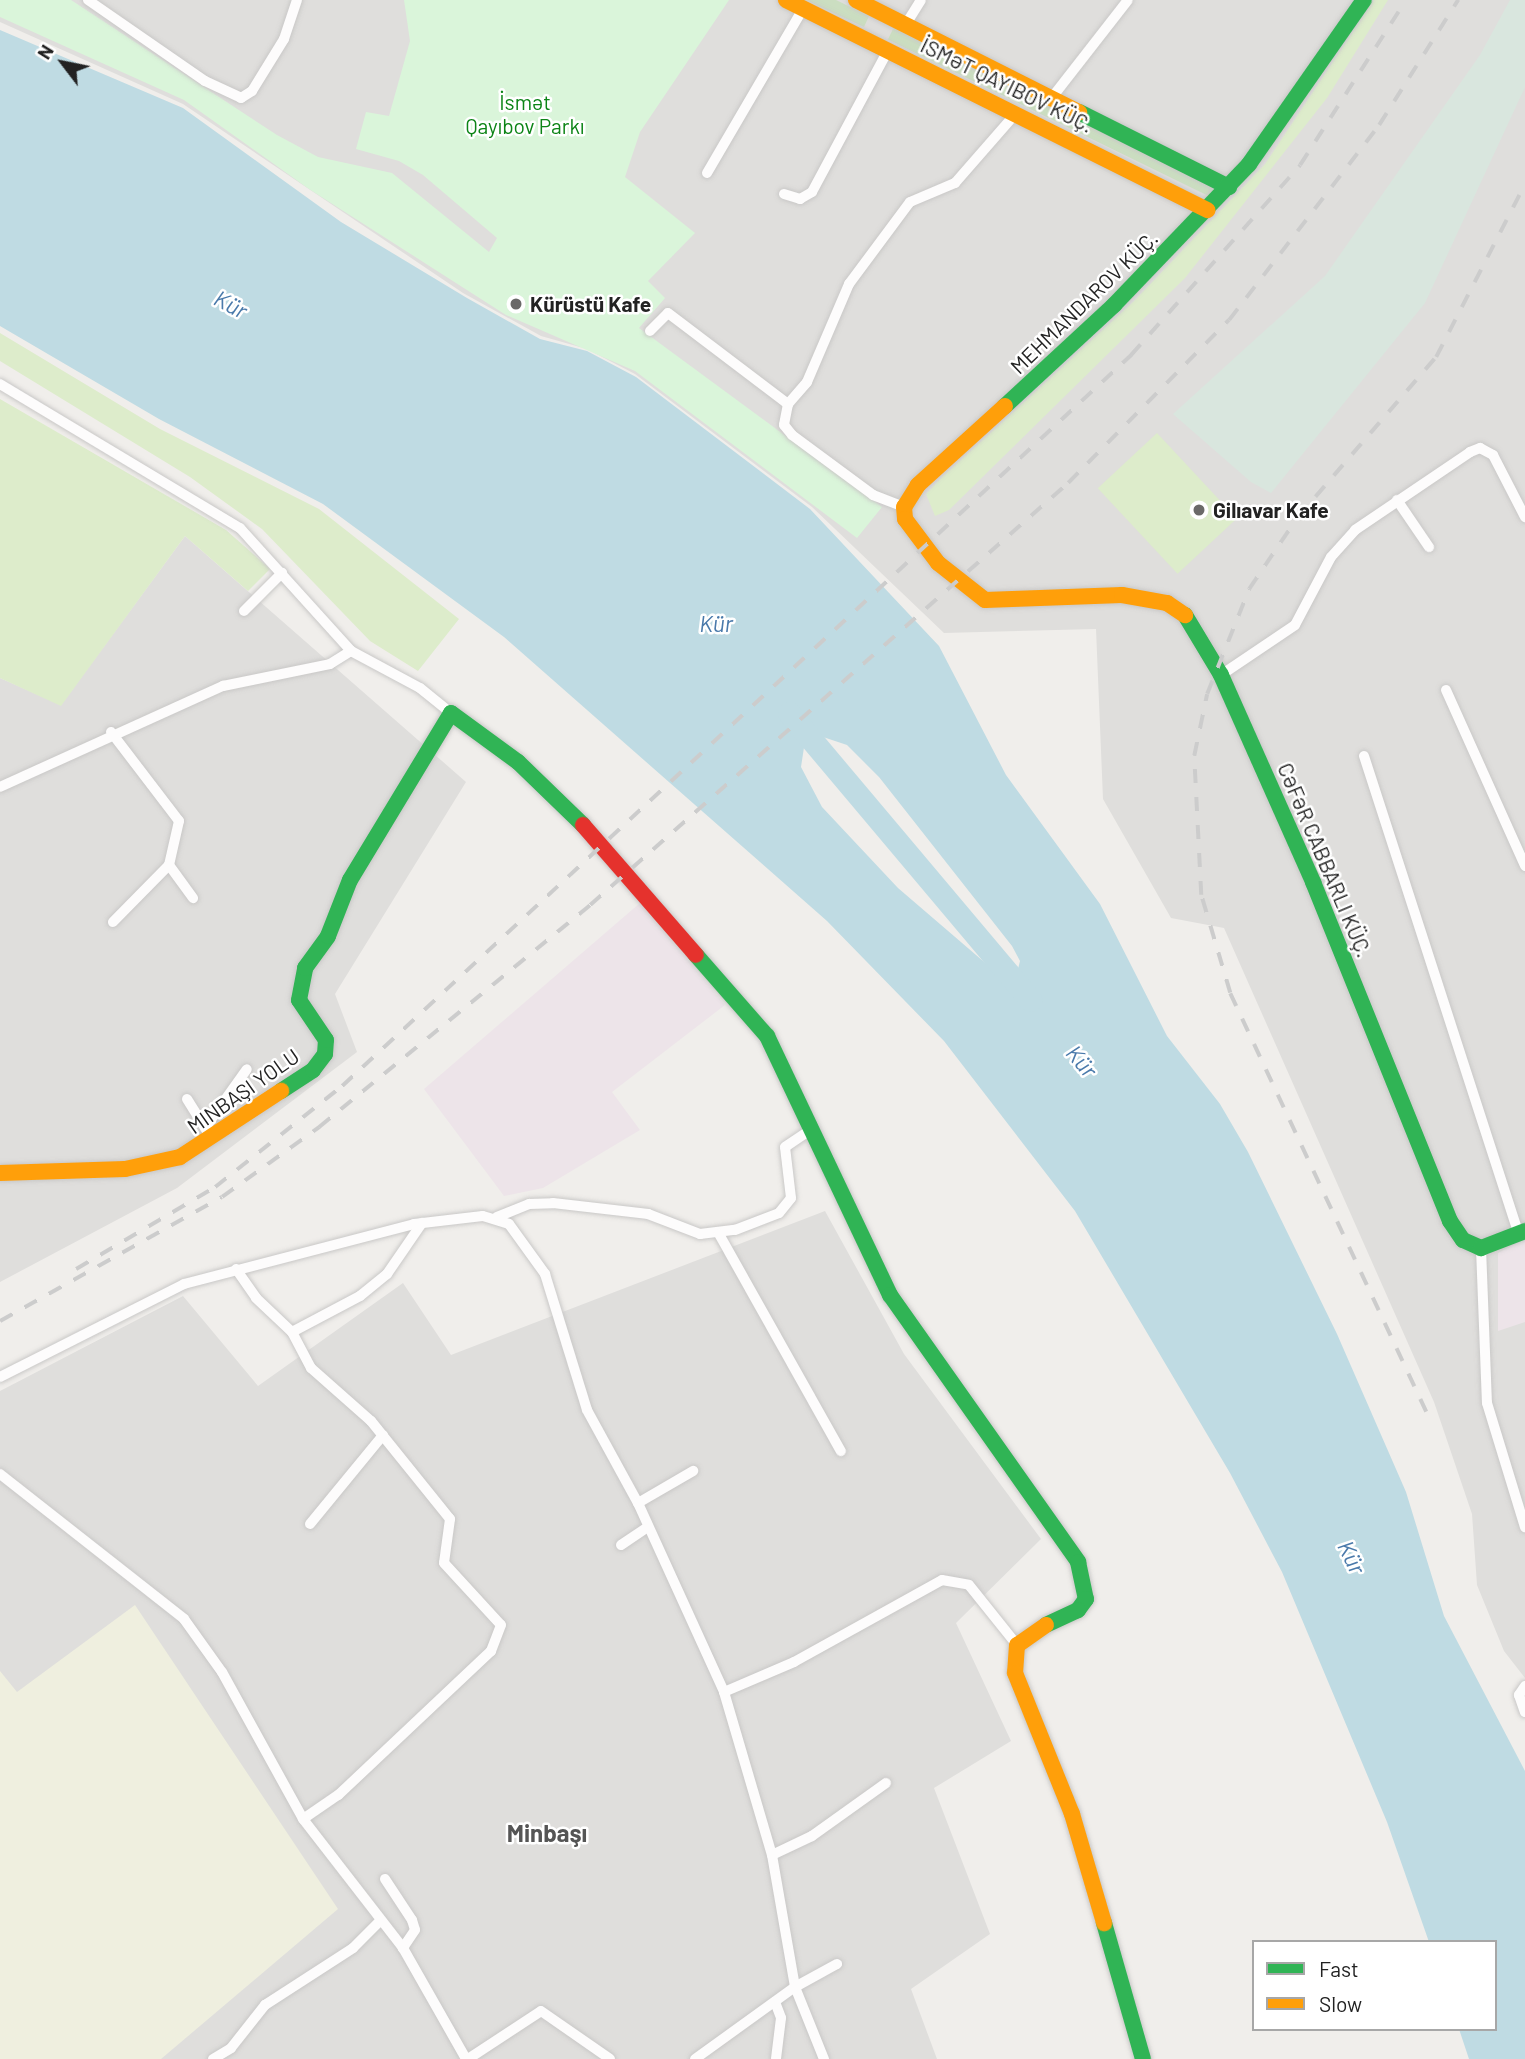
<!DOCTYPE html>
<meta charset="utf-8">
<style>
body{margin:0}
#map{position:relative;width:1525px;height:2059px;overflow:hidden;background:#f0eeeb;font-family:Barlow,sans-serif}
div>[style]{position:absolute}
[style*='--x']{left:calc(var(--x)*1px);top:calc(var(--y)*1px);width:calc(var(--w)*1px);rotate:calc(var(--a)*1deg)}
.residential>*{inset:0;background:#dfdedc}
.industrial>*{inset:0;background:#ede4e9}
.farmland>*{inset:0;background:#efefdf}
.grass>*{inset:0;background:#ddeccb;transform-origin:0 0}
.forest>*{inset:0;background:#cbdec1;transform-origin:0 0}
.wetland>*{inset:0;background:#d9e6de}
.park>*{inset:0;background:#daf5da}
.water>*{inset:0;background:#bfdbe3}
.river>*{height:23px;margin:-11.5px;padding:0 11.5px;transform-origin:11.5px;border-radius:11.5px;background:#bfdbe3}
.roads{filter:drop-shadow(0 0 2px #c9c8c7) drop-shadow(0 0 2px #c9c8c7)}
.street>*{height:10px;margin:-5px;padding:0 5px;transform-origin:5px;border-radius:5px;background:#fdfcfc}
.fast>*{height:16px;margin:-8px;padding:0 8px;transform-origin:8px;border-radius:8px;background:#30b455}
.slow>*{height:16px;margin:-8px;padding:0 8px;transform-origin:8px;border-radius:8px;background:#ff9f0a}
.jam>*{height:16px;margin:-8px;padding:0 8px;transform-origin:8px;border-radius:8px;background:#e5322d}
.rail>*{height:3.5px;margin-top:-1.75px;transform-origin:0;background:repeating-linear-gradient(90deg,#ccc 0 14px,transparent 0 28px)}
.dots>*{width:19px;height:19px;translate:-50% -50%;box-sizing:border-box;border:4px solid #fff;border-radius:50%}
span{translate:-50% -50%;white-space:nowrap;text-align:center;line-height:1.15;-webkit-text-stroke:5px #fff;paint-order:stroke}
.street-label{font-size:21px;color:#222}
.park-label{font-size:21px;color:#0c8416}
.poi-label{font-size:21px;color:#222;font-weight:700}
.left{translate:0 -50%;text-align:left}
.water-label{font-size:23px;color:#4a7aab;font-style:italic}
.quarter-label{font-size:24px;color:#555;font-weight:700}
.legend{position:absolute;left:1252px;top:1940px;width:245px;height:91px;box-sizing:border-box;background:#fff;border:2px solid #a7a7a7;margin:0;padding:9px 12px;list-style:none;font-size:21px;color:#222}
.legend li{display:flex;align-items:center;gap:14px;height:35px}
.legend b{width:35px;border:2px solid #a7a7a7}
.north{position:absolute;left:28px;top:28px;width:70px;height:70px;-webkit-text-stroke:5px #fff;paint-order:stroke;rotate:302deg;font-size:19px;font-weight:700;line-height:28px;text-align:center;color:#222}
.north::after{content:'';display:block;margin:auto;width:24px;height:32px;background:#222;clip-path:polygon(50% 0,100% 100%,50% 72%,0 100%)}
</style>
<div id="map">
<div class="residential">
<i style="clip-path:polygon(0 0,1525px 0,1525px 1678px,1504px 1651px,1477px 1585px,1472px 1514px,1434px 1402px,1224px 928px,1171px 918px,1103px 799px,1096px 629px,944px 633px,812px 507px,635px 374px,587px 349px,541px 336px,463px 293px,183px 104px,0 22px)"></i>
<i style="clip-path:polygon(185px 536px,466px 782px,335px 994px,357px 1052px,177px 1188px,0 1282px,0 678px,61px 705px)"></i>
<i style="clip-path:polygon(825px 1211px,904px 1354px,1041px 1539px,956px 1623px,1011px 1741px,934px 1788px,990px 1934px,911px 1989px,937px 2059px,0 2059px,0 1391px,183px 1296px,258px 1386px,403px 1283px,451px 1355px)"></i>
</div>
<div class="industrial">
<i style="clip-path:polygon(640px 903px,725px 1005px,612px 1092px,640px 1130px,543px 1188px,504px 1196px,424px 1089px)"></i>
<i style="clip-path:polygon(1525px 1239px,1525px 1322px,1498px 1331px,1498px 1253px)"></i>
</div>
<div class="farmland">
<i style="clip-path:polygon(135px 1605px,338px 1909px,161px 2059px,0 2059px,0 1671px,17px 1692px)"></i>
</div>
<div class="grass">
<i style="clip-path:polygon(1374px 0,1388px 0,1327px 98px,1185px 278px,949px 510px,935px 516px,926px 494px,940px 479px,1134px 301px,1265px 164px)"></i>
<i style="clip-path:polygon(0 333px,160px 429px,319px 509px,459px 619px,418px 671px,370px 641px,262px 529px,190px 477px,0 361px)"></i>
<i style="clip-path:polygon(0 399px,226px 530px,270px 569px,248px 591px,185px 536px,61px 706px,0 678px)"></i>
<i style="left:1157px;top:433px;width:117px;height:81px;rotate:47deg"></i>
</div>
<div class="forest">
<i style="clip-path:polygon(806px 0,836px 0,869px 16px,864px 27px)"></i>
<i style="left:894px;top:27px;width:358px;height:14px;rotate:26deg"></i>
</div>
<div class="wetland">
<i style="clip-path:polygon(1510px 0,1525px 0,1525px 87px,1425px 303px,1271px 493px,1251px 482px,1173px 414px,1325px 276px,1480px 55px)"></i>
</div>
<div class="park">
<i style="clip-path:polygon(0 0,71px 0,277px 135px,318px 157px,392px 173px,489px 252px,497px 238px,423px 175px,399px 161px,356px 149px,366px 112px,389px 116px,410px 41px,404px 0,729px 0,640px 132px,625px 177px,695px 233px,648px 281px,665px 298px,639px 328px,882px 507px,857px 538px,635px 371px,506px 315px,309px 189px,184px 100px,0 17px)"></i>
</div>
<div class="water">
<i style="clip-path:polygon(evenodd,0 30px,183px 108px,341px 222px,467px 298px,540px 339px,587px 351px,636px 377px,810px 509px,939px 646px,1006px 775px,1100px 904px,1167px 1036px,1220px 1104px,1248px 1152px,1337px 1334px,1406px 1492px,1444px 1616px,1525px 1771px,1525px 2059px,1469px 2059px,1459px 2029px,1495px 2029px,1495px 1942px,1429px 1942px,1387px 1822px,1282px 1572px,1230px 1473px,1075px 1211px,944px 1041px,827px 921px,504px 637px,323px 504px,159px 419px,0 326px,0 30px,814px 734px,847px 745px,879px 777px,1012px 946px,1020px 961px,1016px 977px,990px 967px,898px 888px,822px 807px,801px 767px,805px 741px,814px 734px)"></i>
</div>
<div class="river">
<i style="--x:789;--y:713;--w:375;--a:49.9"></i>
</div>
<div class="roads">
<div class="street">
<i style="--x:88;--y:0;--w:142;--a:34.7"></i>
<i style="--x:205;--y:81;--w:40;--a:25"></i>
<i style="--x:241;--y:98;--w:13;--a:-32"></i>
<i style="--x:252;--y:91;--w:61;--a:-58.4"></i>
<i style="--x:284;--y:39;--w:41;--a:-71.6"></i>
<i style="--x:906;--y:24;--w:28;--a:-58"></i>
<i style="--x:1054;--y:95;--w:120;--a:-52.1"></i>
<i style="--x:707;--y:173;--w:190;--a:-59.7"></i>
<i style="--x:784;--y:194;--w:17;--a:17"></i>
<i style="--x:800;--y:199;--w:14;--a:-30"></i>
<i style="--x:812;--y:192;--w:161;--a:-61.8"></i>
<i style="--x:650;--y:331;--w:25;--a:-45"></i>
<i style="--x:668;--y:313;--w:151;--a:37.2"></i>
<i style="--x:788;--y:404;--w:21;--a:101"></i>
<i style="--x:784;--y:425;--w:13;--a:51"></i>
<i style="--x:792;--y:435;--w:101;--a:36.5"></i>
<i style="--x:873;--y:495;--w:33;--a:21"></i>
<i style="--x:0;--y:384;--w:280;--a:31"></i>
<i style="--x:240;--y:528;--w:166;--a:47.9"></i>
<i style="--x:351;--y:651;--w:78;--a:28.2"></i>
<i style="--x:420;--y:688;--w:40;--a:39"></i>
<i style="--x:788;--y:404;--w:29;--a:-49"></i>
<i style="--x:807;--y:382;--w:107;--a:-66.8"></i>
<i style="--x:849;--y:284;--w:102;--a:-53.4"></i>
<i style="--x:910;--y:202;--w:49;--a:-22.9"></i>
<i style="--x:955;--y:183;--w:93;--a:-48.9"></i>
<i style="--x:1397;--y:500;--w:57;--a:55.8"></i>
<i style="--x:244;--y:611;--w:54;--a:-45"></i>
<i style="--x:1221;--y:675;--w:89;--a:-34"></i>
<i style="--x:1295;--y:625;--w:77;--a:-62.1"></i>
<i style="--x:1331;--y:557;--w:36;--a:-48"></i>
<i style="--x:1355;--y:530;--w:139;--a:-34.1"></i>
<i style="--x:1470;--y:452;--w:11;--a:-22"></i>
<i style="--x:1480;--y:448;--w:15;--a:28"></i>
<i style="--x:1493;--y:455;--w:70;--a:62.7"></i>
<i style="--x:1446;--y:690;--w:193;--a:65.8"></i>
<i style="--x:111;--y:732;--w:112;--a:52.6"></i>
<i style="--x:179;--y:821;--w:45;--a:102.8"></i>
<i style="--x:169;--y:865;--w:80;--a:134.5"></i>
<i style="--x:1364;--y:756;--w:503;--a:72.07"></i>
<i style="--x:0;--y:787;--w:245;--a:-24.4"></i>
<i style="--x:223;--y:686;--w:109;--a:-11.6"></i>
<i style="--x:330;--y:664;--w:25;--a:-32"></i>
<i style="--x:169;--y:865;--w:41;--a:54"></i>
<i style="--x:187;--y:1099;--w:38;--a:58"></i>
<i style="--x:205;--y:1128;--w:72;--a:-54.6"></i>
<i style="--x:497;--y:1217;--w:35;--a:-22"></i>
<i style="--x:529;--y:1204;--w:24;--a:-2"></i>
<i style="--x:553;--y:1203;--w:96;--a:6.6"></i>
<i style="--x:648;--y:1214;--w:56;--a:21"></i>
<i style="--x:700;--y:1234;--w:35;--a:-7"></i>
<i style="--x:735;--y:1230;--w:47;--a:-21.1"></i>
<i style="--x:779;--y:1213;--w:19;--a:-51"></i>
<i style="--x:791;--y:1198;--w:51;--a:-96.7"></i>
<i style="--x:785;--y:1147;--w:32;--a:-34"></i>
<i style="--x:719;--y:1234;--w:249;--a:60.7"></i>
<i style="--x:1481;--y:1248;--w:155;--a:87.8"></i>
<i style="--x:1487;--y:1403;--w:130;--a:73"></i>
<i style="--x:236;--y:1269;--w:35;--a:55"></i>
<i style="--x:256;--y:1298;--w:50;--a:43.4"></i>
<i style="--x:292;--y:1332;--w:41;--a:62.2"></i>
<i style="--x:311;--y:1368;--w:80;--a:41.5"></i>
<i style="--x:371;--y:1421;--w:126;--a:51.1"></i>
<i style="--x:450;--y:1519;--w:44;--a:97.8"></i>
<i style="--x:444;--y:1563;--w:84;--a:47.4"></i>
<i style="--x:501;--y:1625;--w:28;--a:111"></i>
<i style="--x:491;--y:1651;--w:210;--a:136.7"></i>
<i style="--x:338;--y:1795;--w:42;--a:145.6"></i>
<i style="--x:292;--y:1332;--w:77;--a:-27.9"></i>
<i style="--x:360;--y:1296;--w:35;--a:-39"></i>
<i style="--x:387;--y:1274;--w:62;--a:-55.5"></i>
<i style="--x:0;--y:1377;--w:206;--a:-26.8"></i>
<i style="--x:184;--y:1284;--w:238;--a:-14.6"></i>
<i style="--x:414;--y:1224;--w:69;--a:-6.6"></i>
<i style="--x:483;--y:1216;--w:27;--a:17"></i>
<i style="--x:509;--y:1224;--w:62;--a:54.2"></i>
<i style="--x:545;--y:1274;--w:142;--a:72.8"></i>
<i style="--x:587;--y:1410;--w:106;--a:61.3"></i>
<i style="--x:638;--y:1503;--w:208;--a:65.5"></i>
<i style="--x:724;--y:1692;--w:170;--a:73.6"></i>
<i style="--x:772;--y:1855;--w:134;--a:80.1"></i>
<i style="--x:795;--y:1987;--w:78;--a:68.1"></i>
<i style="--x:0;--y:1474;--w:234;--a:38.2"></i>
<i style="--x:184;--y:1619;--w:65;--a:54.4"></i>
<i style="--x:222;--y:1672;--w:168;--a:61.1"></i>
<i style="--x:303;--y:1819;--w:163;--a:52.2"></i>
<i style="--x:403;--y:1948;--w:128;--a:60.4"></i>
<i style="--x:638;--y:1503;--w:64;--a:-30.2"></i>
<i style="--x:310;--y:1524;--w:115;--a:-50.6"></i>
<i style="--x:621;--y:1545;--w:32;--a:-34"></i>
<i style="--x:1525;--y:1686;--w:11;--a:124"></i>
<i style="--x:1519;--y:1695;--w:18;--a:71"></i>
<i style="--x:724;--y:1692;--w:76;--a:-23.2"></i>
<i style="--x:794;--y:1662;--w:169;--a:-29"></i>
<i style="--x:942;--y:1580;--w:27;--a:10"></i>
<i style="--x:969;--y:1585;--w:77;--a:51.3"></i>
<i style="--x:772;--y:1855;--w:44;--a:-25.4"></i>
<i style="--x:812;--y:1836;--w:91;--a:-35.6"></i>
<i style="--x:385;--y:1879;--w:49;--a:56.6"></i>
<i style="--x:412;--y:1920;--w:10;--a:73"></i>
<i style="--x:415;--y:1930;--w:22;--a:124"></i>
<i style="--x:775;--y:2002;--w:17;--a:69"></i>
<i style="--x:781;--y:2018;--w:41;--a:97"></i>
<i style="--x:213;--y:2059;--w:21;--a:-31"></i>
<i style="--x:231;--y:2048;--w:55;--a:-51.7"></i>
<i style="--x:265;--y:2005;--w:105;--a:-32.9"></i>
<i style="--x:353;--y:1948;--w:37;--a:-45"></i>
<i style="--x:468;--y:2059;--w:87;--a:-33.3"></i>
<i style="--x:541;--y:2011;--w:84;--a:34.8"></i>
<i style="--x:695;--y:2059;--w:123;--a:-35.8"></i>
<i style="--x:795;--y:1987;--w:48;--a:-28.7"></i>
</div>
<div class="fast">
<i style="--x:1079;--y:112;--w:168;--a:26.6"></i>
<i style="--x:1005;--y:406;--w:149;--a:-42.8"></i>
<i style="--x:1114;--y:305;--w:195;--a:-46.2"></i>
<i style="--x:1249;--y:164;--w:200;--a:-55"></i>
<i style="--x:1185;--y:615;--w:70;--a:59"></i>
<i style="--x:1221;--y:675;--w:227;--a:66"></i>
<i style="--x:1313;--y:882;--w:366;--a:68"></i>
<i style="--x:1450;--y:1221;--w:23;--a:56"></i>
<i style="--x:1463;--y:1240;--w:20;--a:24"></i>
<i style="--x:1481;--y:1248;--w:47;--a:-21.1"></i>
<i style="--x:696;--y:955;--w:108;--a:48.8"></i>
<i style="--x:767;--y:1036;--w:287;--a:64.6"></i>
<i style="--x:890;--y:1295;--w:327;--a:54.8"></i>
<i style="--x:1078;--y:1562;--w:38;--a:78"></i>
<i style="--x:1086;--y:1599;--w:14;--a:126"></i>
<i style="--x:1078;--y:1610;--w:35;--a:155"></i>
<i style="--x:281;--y:1091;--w:38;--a:-33"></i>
<i style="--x:313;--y:1070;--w:20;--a:-53"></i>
<i style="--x:325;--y:1054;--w:14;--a:-86"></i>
<i style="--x:326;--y:1040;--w:48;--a:-124"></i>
<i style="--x:299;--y:1000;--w:33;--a:-79"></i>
<i style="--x:305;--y:968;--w:39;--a:-54"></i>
<i style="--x:328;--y:936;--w:60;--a:-68.6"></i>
<i style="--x:350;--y:880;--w:195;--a:-58.8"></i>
<i style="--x:451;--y:713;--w:83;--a:36.2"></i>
<i style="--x:518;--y:762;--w:91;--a:44.1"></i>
<i style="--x:1104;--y:1923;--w:141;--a:74"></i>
</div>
<div class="slow">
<i style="--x:786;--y:0;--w:471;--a:26.5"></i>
<i style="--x:856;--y:0;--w:250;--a:26.7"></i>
<i style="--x:1005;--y:406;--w:118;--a:137.8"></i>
<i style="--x:918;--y:485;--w:26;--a:122"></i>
<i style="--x:904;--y:507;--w:12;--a:85"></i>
<i style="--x:905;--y:519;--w:55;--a:53.1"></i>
<i style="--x:938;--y:563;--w:60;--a:38.2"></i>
<i style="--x:985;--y:600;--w:137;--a:-2.1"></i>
<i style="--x:1122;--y:595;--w:46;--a:10.1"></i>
<i style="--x:1167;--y:603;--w:22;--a:34"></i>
<i style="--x:0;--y:1173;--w:125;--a:-1.8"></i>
<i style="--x:125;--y:1169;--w:56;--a:-12.3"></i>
<i style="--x:180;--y:1157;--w:121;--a:-33.2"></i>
<i style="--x:1046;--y:1625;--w:35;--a:145"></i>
<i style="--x:1017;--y:1645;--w:28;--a:94"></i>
<i style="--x:1015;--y:1673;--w:152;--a:68"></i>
<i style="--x:1072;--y:1814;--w:114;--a:73.6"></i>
</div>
<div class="jam">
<i style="--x:583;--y:825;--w:172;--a:49"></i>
</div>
</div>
<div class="rail">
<i style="--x:76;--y:1269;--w:161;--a:-30.5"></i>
<i style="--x:215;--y:1187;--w:162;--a:-38.5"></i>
<i style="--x:342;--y:1086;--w:1076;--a:-42.81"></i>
<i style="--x:1131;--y:355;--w:254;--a:-48.3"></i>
<i style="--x:1300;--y:165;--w:196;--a:-57.3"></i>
<i style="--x:0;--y:1321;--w:254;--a:-29.2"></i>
<i style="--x:222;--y:1197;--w:120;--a:-35.8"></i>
<i style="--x:319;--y:1127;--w:350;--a:-39.3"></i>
<i style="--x:590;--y:905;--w:638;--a:-41.44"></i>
<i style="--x:1068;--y:483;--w:229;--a:-45.4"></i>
<i style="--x:1229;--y:320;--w:246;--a:-52.4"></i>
<i style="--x:1379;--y:125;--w:148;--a:-57.7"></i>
<i style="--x:1426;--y:1412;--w:463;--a:-115.1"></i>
<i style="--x:1230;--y:993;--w:102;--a:-106.5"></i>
<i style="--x:1201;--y:895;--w:139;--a:-92.9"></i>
<i style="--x:1194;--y:756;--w:63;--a:-78.2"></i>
<i style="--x:1207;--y:694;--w:113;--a:-68.2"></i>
<i style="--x:1249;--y:589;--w:86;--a:-55.9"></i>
<i style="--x:1297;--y:518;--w:213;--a:-49.2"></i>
<i style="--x:1436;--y:357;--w:195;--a:-62.8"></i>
</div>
<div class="dots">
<i style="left:516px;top:304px;background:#6a6968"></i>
<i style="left:1199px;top:510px;background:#6a6968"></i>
</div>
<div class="street-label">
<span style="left:1007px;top:85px;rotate:26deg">İSMƏT QAYIBOV KÜÇ.</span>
<span style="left:1084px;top:302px;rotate:-44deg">MEHMANDAROV KÜÇ.</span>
<span style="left:1325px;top:860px;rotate:67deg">CƏFƏR CABBARLI KÜÇ.</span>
<span style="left:243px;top:1091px;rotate:-35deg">MINBAŞI YOLU</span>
</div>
<div class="park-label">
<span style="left:525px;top:114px">İsmət<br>Qayıbov Parkı</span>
</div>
<div class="poi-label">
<span class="left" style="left:530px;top:304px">Kürüstü Kafe</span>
<span class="left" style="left:1213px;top:510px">Gilıavar Kafe</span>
</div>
<div class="water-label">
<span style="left:231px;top:304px;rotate:28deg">Kür</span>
<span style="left:716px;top:623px">Kür</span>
<span style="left:1082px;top:1061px;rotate:50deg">Kür</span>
<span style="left:1352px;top:1557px;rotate:64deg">Kür</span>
</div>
<div class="quarter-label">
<span style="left:547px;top:1833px">Minbaşı</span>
</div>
<ul class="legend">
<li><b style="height:9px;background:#30b455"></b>Fast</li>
<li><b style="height:9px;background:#ff9f0a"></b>Slow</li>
</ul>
<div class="north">N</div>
</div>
